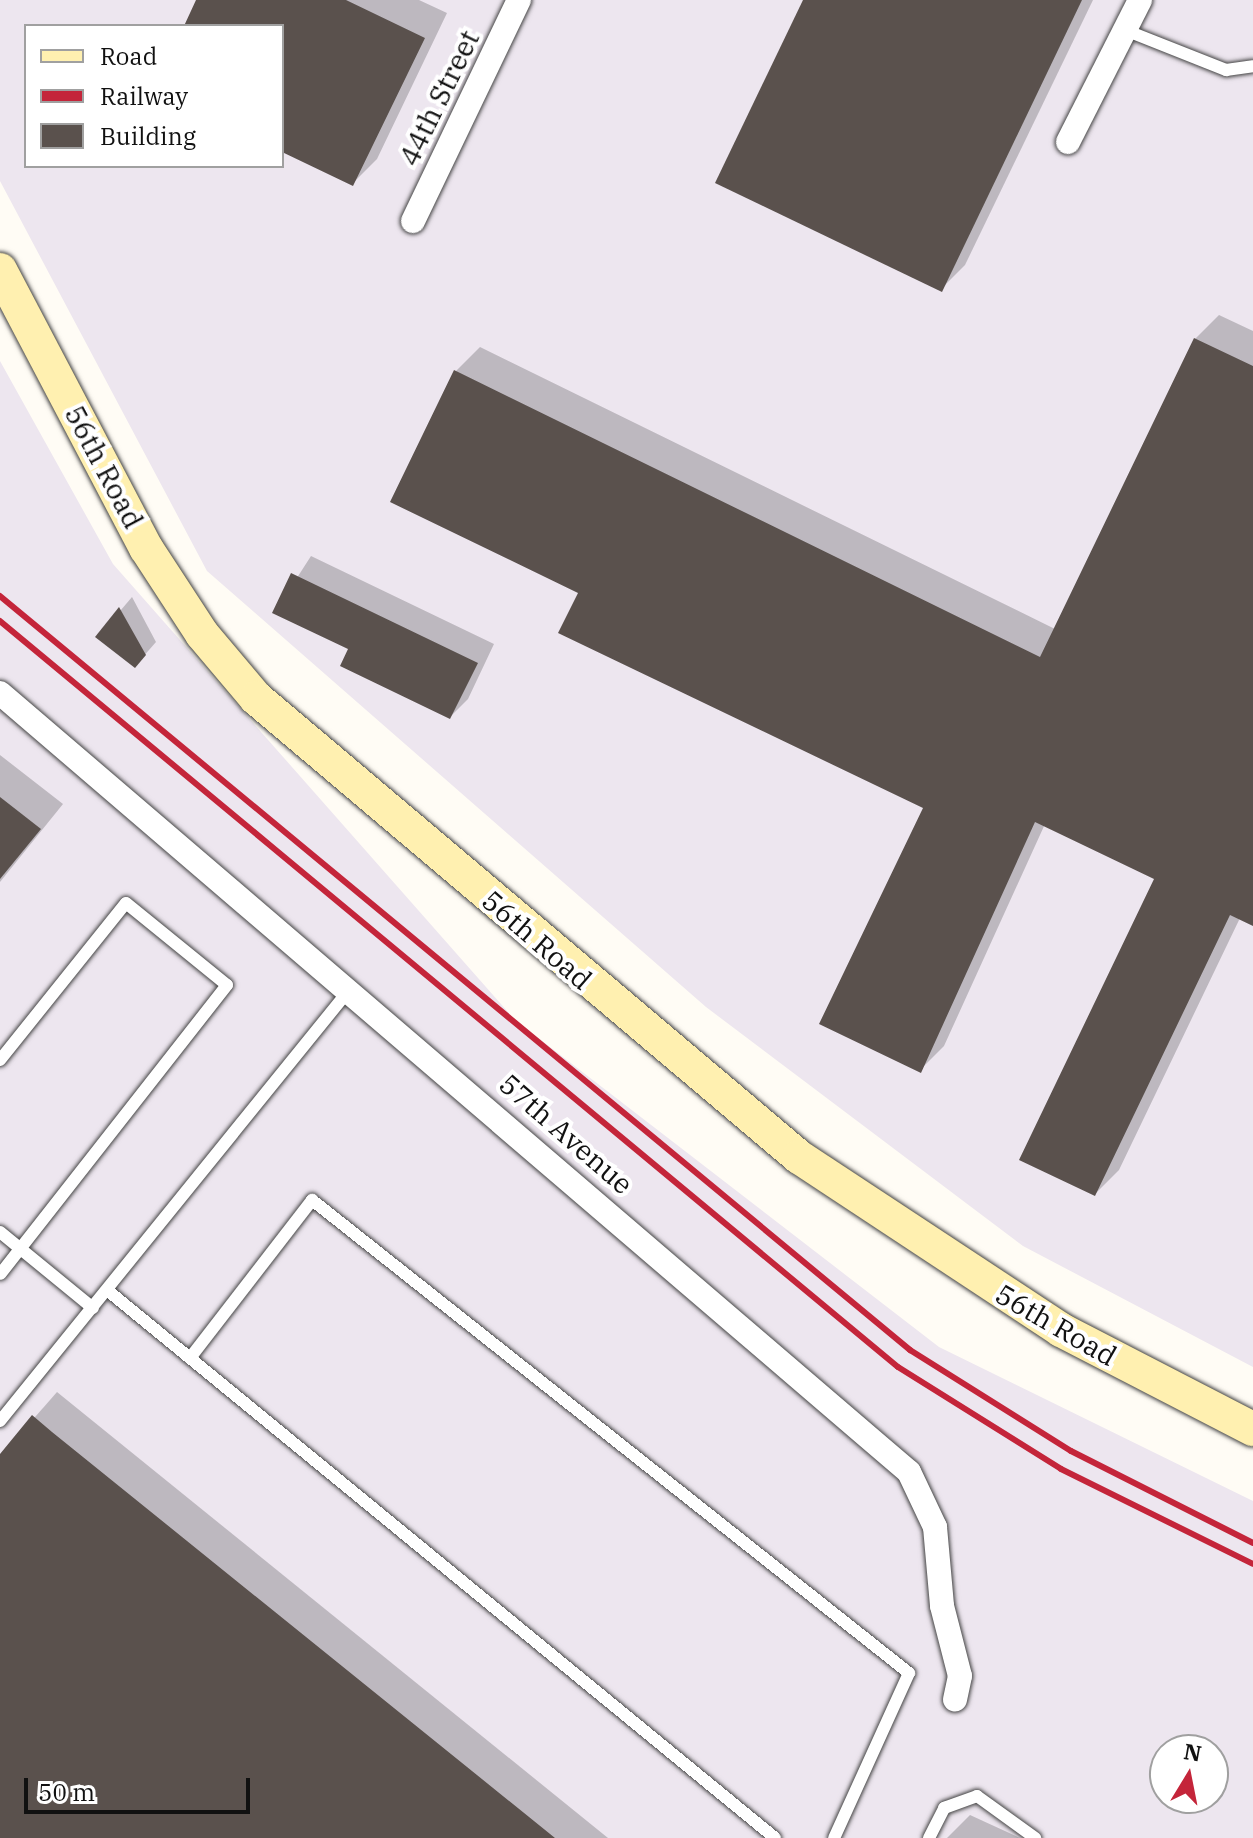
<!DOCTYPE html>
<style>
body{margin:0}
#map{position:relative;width:1253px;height:1838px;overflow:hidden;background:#fffcf5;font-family:"IBM Plex Serif",serif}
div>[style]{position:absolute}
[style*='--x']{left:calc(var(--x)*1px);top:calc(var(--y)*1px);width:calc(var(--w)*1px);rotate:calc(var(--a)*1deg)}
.industrial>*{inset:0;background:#ede6ef}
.shadow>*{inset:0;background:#0003}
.building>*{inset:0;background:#5a514d}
.roads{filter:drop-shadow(0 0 2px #444) drop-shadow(0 0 2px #444)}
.lane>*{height:12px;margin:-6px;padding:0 6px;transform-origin:6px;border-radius:6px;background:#fff}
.street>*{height:24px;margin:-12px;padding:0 12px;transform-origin:12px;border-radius:12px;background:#fff}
.secondary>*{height:34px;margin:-17px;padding:0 17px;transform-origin:17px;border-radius:17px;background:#fff0b0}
.rail>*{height:6px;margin:-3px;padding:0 3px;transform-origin:3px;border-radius:3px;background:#c4253a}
span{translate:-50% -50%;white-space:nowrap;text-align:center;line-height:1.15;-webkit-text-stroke:8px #fff;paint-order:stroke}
.street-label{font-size:28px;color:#111}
.legend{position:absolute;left:24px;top:24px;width:260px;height:144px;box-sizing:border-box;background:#fff;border:2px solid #a0a0a0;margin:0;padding:10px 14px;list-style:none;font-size:24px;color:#111}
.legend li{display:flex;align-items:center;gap:16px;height:40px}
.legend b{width:40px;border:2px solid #a0a0a0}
.north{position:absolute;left:1149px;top:1734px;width:80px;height:80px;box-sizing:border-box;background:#fff;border:2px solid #a0a0a0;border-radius:50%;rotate:10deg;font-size:22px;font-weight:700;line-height:32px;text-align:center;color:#111}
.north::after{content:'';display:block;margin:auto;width:28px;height:36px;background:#c4253a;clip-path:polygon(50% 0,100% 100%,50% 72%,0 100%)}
.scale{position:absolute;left:24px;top:1778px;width:226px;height:36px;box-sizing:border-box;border:4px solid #111;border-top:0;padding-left:10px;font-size:24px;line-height:28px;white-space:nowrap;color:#111;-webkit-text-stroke:6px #fff;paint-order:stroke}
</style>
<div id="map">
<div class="industrial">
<i style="clip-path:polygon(evenodd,0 0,1253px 0,1253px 1367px,1023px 1246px,706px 1007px,207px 571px,0 181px,0 0,26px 26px,282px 26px,282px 166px,26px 166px,26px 26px)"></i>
<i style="clip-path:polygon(evenodd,0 361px,113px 564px,515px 1020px,939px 1347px,1253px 1501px,1253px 1838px,0 1838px,0 361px,1165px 1750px,1213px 1750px,1213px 1798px,1165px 1798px,1165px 1750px)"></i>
</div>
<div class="shadow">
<i style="clip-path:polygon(198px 0,419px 0,447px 13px,377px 159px,353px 183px,282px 150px,282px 26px,186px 26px)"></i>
<i style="clip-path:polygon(805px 0,1093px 0,965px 265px,941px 289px)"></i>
<i style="clip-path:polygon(1219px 315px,1253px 331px,1253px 924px,1240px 918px,1119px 1170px,1095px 1194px,1157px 878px,1045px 824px,944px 1046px,920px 1070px,925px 807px,581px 592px,456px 371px,480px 347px,1055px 629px,1195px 339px)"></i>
<i style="clip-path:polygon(311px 556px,494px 644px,468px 699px,450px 717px,351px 648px,275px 612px)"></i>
<i style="clip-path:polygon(132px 597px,156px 642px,135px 666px,98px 637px)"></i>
<i style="clip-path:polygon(0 755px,63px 804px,0 882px)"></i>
<i style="clip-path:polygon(57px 1392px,608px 1838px,0 1838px,0 1457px)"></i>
<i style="clip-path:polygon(970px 1815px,1020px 1838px,947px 1838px)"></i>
</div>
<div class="building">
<i style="clip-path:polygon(196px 0,346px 0,425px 38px,353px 186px,282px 152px,282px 26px,184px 26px)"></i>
<i style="clip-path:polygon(803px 0,1082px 0,942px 292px,715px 183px)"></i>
<i style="clip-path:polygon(1194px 338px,1253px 366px,1253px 926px,1230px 915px,1095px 1196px,1019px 1160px,1154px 879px,1035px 822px,921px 1073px,819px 1024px,923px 808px,558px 633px,578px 593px,390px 502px,454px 370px,1040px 657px)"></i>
<i style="clip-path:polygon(291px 573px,478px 663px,450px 719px,340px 666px,348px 649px,272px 613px)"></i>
<i style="clip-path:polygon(119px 607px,146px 655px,135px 668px,95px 637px)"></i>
<i style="clip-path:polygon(0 797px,41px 829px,0 879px)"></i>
<i style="clip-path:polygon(32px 1415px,52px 1432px,555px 1838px,0 1838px,0 1454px)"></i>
</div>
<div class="roads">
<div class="lane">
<i style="--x:1125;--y:30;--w:109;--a:21.6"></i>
<i style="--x:1226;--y:70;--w:27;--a:-8"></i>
<i style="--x:0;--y:1060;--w:201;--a:-51.3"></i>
<i style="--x:126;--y:903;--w:130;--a:39.1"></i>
<i style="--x:227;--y:985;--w:367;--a:128.1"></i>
<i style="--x:0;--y:1232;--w:120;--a:39.3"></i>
<i style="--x:107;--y:1290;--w:864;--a:39.36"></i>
<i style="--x:190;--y:1358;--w:200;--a:-52.3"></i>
<i style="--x:312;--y:1200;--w:762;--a:38.39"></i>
<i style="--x:909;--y:1673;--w:181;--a:114.4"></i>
<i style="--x:0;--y:1421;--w:555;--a:-51"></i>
<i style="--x:929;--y:1838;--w:34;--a:-63"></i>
<i style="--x:944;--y:1808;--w:35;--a:-20"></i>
<i style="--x:977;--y:1796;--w:72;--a:35.9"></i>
</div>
<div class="street">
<i style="--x:1068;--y:142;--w:159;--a:-63.1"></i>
<i style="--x:413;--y:221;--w:245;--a:-64.4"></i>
<i style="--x:0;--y:693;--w:1197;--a:40.6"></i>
<i style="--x:909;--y:1472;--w:61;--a:64.7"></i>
<i style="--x:935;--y:1527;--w:79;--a:84.9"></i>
<i style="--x:942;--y:1606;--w:72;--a:75.6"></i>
<i style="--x:960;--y:1676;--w:24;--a:102"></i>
</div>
<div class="secondary">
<i style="--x:0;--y:270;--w:314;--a:62.3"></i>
<i style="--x:146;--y:548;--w:103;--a:56.9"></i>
<i style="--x:202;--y:634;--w:84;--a:49.8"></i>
<i style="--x:256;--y:698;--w:711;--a:40.21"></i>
<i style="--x:799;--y:1157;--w:314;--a:33.4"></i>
<i style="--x:1061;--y:1330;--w:216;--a:27.3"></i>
</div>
</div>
<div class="rail">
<i style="--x:0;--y:596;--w:1182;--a:39.64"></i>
<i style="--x:910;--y:1350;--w:190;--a:32.1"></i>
<i style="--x:1071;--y:1451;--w:204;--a:26.8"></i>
<i style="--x:0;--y:621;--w:1167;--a:39.72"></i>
<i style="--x:898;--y:1367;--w:192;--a:32"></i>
<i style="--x:1061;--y:1469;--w:214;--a:26.3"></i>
</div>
<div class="street-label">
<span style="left:439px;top:98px;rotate:-64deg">44th Street</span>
<span style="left:104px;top:467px;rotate:62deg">56th Road</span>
<span style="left:537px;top:940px;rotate:41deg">56th Road</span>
<span style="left:566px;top:1134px;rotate:41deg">57th Avenue</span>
<span style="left:1056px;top:1325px;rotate:30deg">56th Road</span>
</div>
<ul class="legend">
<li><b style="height:10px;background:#fff0b0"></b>Road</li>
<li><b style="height:10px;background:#c4253a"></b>Railway</li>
<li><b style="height:22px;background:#5a514d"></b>Building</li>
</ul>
<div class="north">N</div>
<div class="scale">50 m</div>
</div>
